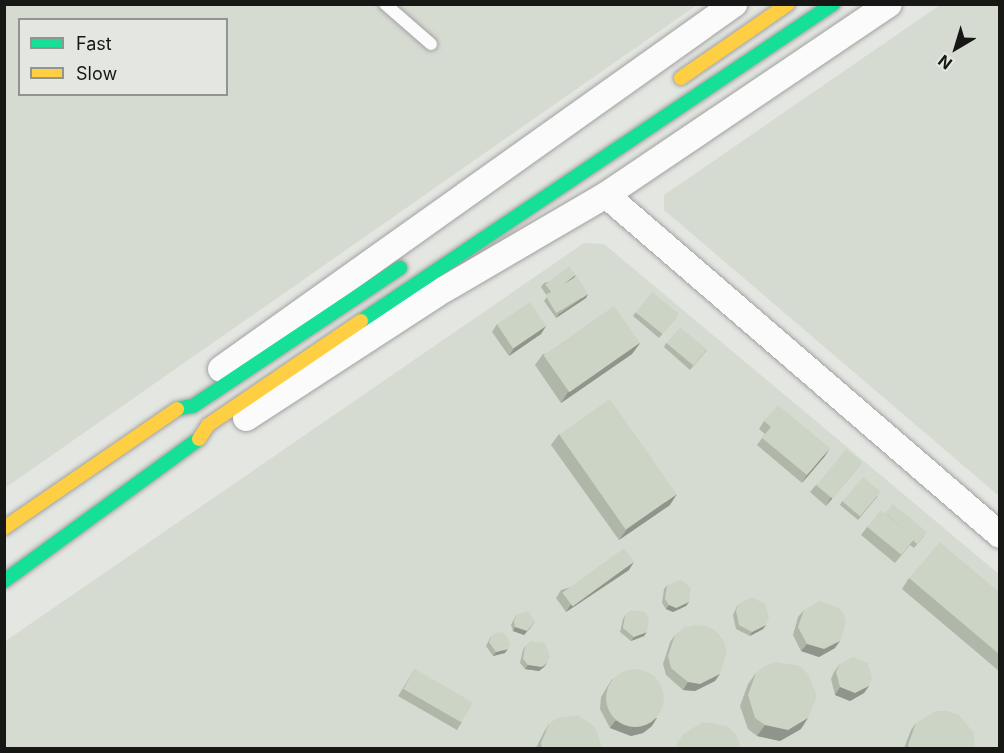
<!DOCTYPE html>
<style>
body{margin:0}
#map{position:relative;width:1004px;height:753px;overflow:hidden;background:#e4e6e2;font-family:Inter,sans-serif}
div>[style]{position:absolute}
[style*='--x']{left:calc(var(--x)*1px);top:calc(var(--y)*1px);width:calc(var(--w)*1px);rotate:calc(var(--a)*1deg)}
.built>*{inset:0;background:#d6dbd2}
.roads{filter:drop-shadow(0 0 2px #a1a2a0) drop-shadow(0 0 2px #a1a2a0)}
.lane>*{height:12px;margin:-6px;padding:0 6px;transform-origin:6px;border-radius:6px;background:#fbfbfb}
.street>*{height:26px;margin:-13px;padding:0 13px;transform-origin:13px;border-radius:13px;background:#fbfbfb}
.fast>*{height:14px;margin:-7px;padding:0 7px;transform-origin:7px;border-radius:7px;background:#16e098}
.slow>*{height:14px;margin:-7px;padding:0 7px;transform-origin:7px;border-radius:7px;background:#ffcf43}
.wall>*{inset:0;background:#afb7a9}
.shaded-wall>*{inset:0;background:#8f958a}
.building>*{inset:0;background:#ccd5c5;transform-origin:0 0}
.round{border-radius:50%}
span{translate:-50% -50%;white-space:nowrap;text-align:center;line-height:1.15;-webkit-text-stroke:5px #e4e7e1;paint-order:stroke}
.frame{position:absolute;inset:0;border:6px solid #171816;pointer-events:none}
.legend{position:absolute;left:18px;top:18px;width:210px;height:78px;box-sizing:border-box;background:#e4e7e1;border:2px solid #929490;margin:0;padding:8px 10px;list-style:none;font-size:18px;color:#171816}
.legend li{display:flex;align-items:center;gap:12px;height:30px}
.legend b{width:30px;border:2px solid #929490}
.north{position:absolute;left:926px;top:18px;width:60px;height:60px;-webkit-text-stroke:4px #e4e7e1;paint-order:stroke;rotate:218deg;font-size:16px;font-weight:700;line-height:24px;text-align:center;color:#171816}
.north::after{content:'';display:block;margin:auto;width:21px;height:27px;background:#171816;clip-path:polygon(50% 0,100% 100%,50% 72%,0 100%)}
</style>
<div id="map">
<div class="built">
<i style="clip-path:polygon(evenodd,5px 5px,697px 5px,5px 488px,5px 5px,20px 20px,226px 20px,226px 94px,20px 94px,20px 20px)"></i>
<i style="clip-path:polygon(940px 5px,999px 5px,999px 496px,664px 210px,664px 195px)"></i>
<i style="clip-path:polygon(584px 243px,604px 244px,999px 574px,999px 748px,5px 748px,4px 642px)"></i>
</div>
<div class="roads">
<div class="lane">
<i style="--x:385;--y:4;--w:61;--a:41"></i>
</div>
<div class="street">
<i style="--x:606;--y:195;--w:520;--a:40.79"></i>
<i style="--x:221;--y:369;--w:630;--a:-35.43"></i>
<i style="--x:246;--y:418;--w:237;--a:-33"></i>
<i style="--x:445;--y:289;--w:186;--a:-30.3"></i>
<i style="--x:606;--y:195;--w:341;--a:-34"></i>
</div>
<div class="fast">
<i style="--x:361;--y:321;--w:569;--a:-33.89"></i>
<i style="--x:177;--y:409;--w:16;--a:-11"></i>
<i style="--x:193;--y:406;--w:249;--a:-33.7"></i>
<i style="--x:4;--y:581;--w:241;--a:-36.1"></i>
</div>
<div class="slow">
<i style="--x:681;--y:78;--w:130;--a:-34.7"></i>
<i style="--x:199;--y:439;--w:17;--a:-57"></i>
<i style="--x:208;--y:425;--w:185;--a:-34.2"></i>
<i style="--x:4;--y:528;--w:210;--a:-34.5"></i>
</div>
</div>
<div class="wall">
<i style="clip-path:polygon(576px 275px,573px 279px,547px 296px,541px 287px,544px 283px)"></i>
<i style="clip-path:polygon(547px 297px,586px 298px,556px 318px,544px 301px)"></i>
<i style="clip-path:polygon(636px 312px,676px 318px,659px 338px,633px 316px)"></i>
<i style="clip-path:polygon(497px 324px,546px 326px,541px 334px,509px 356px,492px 332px)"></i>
<i style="clip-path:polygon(640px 343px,632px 354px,561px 403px,535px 365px,543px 354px)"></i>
<i style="clip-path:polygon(666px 343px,707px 350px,690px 370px,664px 347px)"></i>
<i style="clip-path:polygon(764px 421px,825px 456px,802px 483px,757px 445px,765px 434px,759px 429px)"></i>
<i style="clip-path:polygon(559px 434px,670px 505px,619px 540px,551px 445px)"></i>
<i style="clip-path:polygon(862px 462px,826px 506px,810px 492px,816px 485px)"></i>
<i style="clip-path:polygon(878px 496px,858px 520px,840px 505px,842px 501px)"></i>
<i style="clip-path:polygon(885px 513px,924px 536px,914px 548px,910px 545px,895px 563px,861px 535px,867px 527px)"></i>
<i style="clip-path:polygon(629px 570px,566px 612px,556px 598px,561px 590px)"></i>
<i style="clip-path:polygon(909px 578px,999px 592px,999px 671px,902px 589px)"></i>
<i style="clip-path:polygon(667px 585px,689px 602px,686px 606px,673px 612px,666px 609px,662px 603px,664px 589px)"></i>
<i style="clip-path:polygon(738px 604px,766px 625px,763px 629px,750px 636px,736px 629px,733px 615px)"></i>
<i style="clip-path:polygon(804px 610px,835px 648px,819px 657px,801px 651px,793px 635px,798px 617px)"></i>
<i style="clip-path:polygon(516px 615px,532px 626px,524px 635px,513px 631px,511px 625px)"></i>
<i style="clip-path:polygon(625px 615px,644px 636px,631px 641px,620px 632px,623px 619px)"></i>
<i style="clip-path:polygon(675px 635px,715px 681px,695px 691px,683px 690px,666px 675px,663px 664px,670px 642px)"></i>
<i style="clip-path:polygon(491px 636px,505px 653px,493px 656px,486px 646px)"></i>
<i style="clip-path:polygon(525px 646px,544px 667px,539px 671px,525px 669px,520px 663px,523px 650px)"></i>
<i style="clip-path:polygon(840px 664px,869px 686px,864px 693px,850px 701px,835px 695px,831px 679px,834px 672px)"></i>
<i style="clip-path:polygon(415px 669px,462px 722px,457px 730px,398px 696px)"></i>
<i style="clip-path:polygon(756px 673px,801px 729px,780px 741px,757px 736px,748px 729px,740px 706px,748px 684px)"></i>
<i style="clip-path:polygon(612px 679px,652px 726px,643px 733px,631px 736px,610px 728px,600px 709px,601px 697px)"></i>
<i style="clip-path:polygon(916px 723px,974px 748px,904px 748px,911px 730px)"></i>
<i style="clip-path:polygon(549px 724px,601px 748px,536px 748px,544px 732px)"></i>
</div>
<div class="shaded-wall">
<i style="clip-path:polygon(576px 275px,573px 279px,547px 296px,550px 292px)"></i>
<i style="clip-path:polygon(588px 294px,586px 298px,556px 318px,559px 314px)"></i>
<i style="clip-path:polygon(546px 326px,541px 334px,509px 356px,514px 348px)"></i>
<i style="clip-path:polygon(640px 343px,632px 354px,561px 403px,568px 392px)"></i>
<i style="clip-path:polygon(830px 448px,825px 456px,802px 483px,807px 475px)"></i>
<i style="clip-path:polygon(862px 462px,856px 470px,826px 506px,831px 498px)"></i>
<i style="clip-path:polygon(677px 494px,670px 505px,619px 540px,627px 529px)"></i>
<i style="clip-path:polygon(634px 562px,629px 570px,566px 612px,571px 604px)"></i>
<i style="clip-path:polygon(689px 602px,686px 606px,673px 612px,666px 609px,669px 605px)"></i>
<i style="clip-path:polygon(535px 622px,524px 635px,513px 631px,515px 627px)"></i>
<i style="clip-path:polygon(766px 625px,763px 629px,750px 636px,752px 632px)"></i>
<i style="clip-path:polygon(647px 632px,644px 636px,631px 641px,634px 637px)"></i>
<i style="clip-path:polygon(840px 641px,835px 648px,819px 657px,801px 651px,807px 644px)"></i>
<i style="clip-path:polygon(508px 649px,505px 653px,493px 656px,496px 652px)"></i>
<i style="clip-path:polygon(547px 663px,544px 667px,539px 671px,525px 669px,528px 665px)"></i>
<i style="clip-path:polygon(720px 674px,715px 681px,695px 691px,683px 690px,688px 682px)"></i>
<i style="clip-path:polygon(869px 686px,864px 693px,850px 701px,835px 695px,840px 687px)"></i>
<i style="clip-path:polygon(657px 718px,652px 726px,643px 733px,631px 736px,610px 728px,615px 721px)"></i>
<i style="clip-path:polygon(808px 718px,801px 729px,780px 741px,757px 736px,765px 725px)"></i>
</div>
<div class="building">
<i style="left:569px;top:266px;width:11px;height:30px;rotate:52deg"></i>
<i style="left:577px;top:276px;width:21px;height:37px;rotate:59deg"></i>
<i style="left:652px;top:292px;width:35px;height:26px;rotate:39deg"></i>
<i style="left:530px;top:302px;width:29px;height:40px;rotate:56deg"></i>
<i style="left:614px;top:306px;width:45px;height:86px;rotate:55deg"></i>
<i style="left:680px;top:327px;width:35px;height:21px;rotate:40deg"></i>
<i style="left:610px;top:399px;width:116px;height:62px;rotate:55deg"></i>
<i style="clip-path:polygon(778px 405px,830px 448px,807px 475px,762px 438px,771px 427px,764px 421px)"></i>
<i style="left:846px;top:449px;width:21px;height:47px;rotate:39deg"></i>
<i style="left:863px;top:477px;width:23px;height:32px;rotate:40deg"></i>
<i style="clip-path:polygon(893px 504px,927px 532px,917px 544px,913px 540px,915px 538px,885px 513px)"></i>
<i style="left:881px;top:510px;width:44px;height:22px;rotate:39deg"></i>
<i style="clip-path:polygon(940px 542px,999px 592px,999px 654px,909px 578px)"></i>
<i style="left:624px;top:548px;width:17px;height:76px;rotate:54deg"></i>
<i style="clip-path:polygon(680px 580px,686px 583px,691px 589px,689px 602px,676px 608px,669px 605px,665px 599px,667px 585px)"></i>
<i style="clip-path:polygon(752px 597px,765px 604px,769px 618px,766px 625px,752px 632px,739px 625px,736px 611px,738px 604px)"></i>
<i style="clip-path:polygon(820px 601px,838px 607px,844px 614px,846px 623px,840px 641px,824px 649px,807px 644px,798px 627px,804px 610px)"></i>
<i style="clip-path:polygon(631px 610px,645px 612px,649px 618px,647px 632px,634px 637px,623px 628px,625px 615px)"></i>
<i style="clip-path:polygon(528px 611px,535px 622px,527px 631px,515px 627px,514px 621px,516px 615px)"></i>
<i style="clip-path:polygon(695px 625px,707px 626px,717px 632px,724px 641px,727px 652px,720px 674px,700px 684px,688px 682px,671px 668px,668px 656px,675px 635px,684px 627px)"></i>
<i style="clip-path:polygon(497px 632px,504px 633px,510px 643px,508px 649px,496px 652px,489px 642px,491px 636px)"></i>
<i style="clip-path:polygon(531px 641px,545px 643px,550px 656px,547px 663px,542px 667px,528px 665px,523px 659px,525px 646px)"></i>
<i style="clip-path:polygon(853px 657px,868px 663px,872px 678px,869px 686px,855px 693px,840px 687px,836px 672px,840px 664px)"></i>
<i style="clip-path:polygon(776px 662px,800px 666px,808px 674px,817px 696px,808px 718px,788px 730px,765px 725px,755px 718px,748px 695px,756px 673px,765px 666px)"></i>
<i style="left:415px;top:669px;width:67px;height:23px;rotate:30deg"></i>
<i class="round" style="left:606px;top:669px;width:58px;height:58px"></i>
<i style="clip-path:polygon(936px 711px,948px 711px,959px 715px,974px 733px,974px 748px,910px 748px,908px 745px,916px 723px)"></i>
<i style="clip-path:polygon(578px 715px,595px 727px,602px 747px,601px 748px,542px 748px,541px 743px,549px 724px,557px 718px)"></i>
<i style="clip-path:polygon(703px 722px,727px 726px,736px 734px,741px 748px,676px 748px,677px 744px,683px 734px)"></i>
</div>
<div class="frame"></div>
<ul class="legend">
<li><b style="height:8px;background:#16e098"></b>Fast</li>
<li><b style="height:8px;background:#ffcf43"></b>Slow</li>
</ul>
<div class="north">N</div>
</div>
